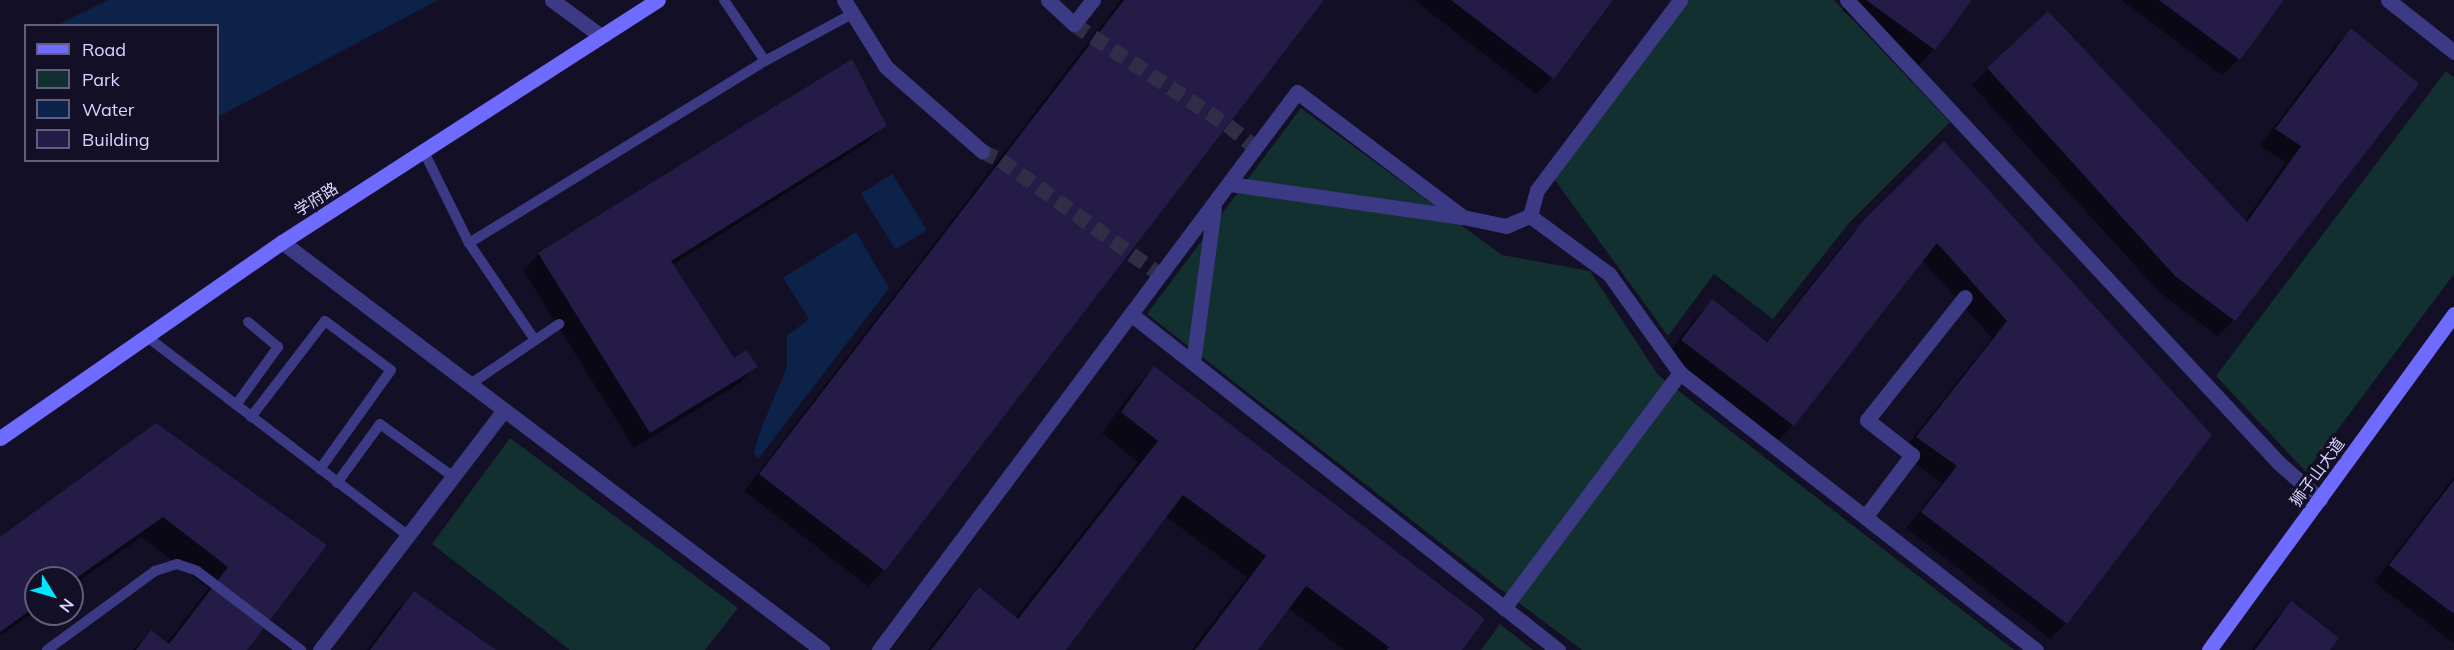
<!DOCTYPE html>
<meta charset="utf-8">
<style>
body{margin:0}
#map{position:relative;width:2454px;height:650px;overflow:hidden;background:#130f26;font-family:Mulish,"Noto Sans SC",sans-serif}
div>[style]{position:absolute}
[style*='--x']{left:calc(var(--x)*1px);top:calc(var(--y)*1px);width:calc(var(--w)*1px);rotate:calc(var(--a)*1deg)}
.green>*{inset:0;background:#12302f}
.water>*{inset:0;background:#0c2248;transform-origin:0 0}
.shadow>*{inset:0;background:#0007}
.building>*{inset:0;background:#241b47}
.street-tunnel>*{height:15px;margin-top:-7.5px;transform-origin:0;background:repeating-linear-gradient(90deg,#312d47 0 15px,transparent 0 23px)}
.lane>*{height:10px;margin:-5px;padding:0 5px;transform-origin:5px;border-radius:5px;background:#3d3a85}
.street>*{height:15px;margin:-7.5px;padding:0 7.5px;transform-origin:7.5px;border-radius:7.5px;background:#3d3a85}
.secondary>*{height:15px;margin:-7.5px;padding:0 7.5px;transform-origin:7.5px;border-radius:7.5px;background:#6f6bff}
span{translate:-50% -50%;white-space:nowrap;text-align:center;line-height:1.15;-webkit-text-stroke:6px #130f26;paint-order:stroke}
.street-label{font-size:16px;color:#d9d4ff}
.legend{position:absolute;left:24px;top:24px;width:195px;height:138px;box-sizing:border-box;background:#130f26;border:2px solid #625e7d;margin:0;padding:8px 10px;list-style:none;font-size:18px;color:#d9d4ff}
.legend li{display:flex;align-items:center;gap:12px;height:30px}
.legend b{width:30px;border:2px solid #625e7d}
.north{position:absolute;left:24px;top:566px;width:60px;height:60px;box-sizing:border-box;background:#130f26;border:2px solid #625e7d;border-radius:50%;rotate:127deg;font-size:16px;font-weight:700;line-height:24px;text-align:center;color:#d9d4ff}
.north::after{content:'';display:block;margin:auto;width:21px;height:27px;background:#00e5ff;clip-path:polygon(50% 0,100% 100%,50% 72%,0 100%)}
</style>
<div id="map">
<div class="green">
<i style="clip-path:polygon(1689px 0,1834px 0,1950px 122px,1849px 223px,1773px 319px,1714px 274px,1668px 336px,1552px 176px)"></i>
<i style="clip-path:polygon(2446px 71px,2454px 78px,2454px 274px,2306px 472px,2216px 376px)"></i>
<i style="clip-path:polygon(1301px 108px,1502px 255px,1590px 271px,1658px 375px,2014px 650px,1582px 650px,1500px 589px,1147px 314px)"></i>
<i style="clip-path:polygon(510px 438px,738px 608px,705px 650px,570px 650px,432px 544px)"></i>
<i style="clip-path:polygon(1500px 624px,1533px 650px,1481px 650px)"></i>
</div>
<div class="water">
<i style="clip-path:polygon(108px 0,438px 0,218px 117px,218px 26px,57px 25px)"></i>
<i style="left:892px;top:174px;width:66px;height:37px;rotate:58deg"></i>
<i style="clip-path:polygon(856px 232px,889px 288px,758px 459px,754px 452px,761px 429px,787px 367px,787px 336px,809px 319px,783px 278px)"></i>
</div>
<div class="shadow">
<i style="clip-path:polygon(1121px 0,1323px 0,884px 570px,868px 586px,744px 491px)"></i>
<i style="clip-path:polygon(1414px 0,1612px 0,1552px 78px,1536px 94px)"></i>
<i style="clip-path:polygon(1849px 0,1970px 0,1934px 49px,1918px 66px,1842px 10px)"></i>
<i style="clip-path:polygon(2121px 0,2282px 0,2239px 59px,2222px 75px)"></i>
<i style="clip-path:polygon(2351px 30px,2234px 320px,2218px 336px,2159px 292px,1972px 85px,1988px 69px,2245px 221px,2286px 162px,2260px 146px,2335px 46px)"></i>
<i style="clip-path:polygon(885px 125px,868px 142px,672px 265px,734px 360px,756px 366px,740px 383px,634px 448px,523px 270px,539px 254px)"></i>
<i style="clip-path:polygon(1944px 144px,2210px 435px,2066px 623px,2050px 639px,1906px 528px,1942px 483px,1901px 453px,1992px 338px,1922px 260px,1793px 425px,1777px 442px,1666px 357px,1696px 317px,1712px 301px,1765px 343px,1848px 238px)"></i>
<i style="clip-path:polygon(1154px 368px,1460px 650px,1344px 650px,1288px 608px,1256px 650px,1192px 650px,1247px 577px,1165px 516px,1064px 650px,928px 650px,959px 610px,979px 589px,1015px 618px,1138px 462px,1102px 433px,1134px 389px)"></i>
<i style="clip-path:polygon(156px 425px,325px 545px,245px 650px,133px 650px,151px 632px,166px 644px,209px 588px,141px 537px,72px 586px,72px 578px,36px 578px,36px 611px,0 636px,0 539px)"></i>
<i style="clip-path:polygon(2454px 477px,2454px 643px,2374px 582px)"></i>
<i style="clip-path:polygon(415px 593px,493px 650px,367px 650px,394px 613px)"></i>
<i style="clip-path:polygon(2291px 603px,2328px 650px,2252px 650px,2275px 619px)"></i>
</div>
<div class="building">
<i style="clip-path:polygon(1124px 0,1324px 0,885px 571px,759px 474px)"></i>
<i style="clip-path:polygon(1451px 0,1613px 0,1554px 79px)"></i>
<i style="clip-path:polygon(1866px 0,1972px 0,1935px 50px)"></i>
<i style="clip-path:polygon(2159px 0,2284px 0,2240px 60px)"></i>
<i style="clip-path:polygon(2048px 11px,2247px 222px,2301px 146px,2275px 129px,2351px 28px,2419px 84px,2235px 321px,2175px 276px,1987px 68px)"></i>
<i style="clip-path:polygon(852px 59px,887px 126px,671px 261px,734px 358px,746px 350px,758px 367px,650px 433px,538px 253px)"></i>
<i style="clip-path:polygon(1944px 141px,2212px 435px,2067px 624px,1921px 512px,1957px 466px,1916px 437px,2007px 321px,1937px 243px,1794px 426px,1681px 340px,1712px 299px,1767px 342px,1864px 220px)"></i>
<i style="clip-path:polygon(1154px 366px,1485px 619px,1462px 650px,1387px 650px,1389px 647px,1306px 586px,1258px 650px,1195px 650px,1266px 556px,1183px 495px,1066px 650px,931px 650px,979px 587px,1018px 619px,1158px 441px,1121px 412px)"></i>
<i style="clip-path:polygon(156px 423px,327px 545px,247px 650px,136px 650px,151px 630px,169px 644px,228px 567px,163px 517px,72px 581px,72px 578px,36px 578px,36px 606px,0 632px,0 537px)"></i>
<i style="clip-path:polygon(2454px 480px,2454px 614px,2389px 565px)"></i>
<i style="clip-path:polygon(414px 591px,496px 650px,370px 650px)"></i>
<i style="clip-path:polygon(2291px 601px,2339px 638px,2330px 650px,2255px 650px)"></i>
</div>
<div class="street-tunnel">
<i style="--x:1074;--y:24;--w:184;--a:33.3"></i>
<i style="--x:1228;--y:125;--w:36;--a:39"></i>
<i style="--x:982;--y:151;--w:21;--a:25"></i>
<i style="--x:1001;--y:160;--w:197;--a:35.7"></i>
</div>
<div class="lane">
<i style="--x:724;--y:0;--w:73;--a:56.1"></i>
<i style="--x:424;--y:152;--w:102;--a:63.7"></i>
<i style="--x:469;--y:243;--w:117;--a:55.8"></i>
<i style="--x:469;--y:243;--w:347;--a:-31.6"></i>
<i style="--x:765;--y:61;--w:99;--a:-28.4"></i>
<i style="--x:146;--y:336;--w:328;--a:37.3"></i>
<i style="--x:469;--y:385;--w:109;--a:-34.1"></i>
<i style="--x:236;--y:405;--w:72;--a:-54.1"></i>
<i style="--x:278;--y:347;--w:39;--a:-140"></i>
<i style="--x:251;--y:417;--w:121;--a:-52.4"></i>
<i style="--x:325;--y:321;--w:82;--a:36.6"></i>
<i style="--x:391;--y:370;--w:122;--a:125.6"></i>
<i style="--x:337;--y:483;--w:73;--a:-53.9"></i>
<i style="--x:380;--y:424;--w:89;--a:35.8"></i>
<i style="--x:47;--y:650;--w:134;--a:-36.2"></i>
<i style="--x:155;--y:571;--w:23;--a:-18"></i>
<i style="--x:177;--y:564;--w:21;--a:19"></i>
<i style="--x:197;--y:571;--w:131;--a:37.2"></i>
</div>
<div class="street">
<i style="--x:552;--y:0;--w:61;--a:36.3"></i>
<i style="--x:844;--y:0;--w:79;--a:57.9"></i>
<i style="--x:886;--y:67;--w:128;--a:41.2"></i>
<i style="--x:1048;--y:0;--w:35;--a:43"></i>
<i style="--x:1074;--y:24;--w:31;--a:-52"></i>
<i style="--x:1847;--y:0;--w:633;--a:46.98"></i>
<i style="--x:2279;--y:463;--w:55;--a:41.3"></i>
<i style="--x:2388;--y:0;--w:84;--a:38.2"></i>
<i style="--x:1230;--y:184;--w:235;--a:8.1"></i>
<i style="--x:1463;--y:217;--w:44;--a:11.8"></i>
<i style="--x:1506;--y:226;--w:26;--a:-23"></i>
<i style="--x:1530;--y:216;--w:27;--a:-75"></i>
<i style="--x:1537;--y:190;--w:238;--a:-53"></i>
<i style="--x:1530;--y:216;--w:98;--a:36.3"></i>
<i style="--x:1609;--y:274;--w:122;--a:54.4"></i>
<i style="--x:1680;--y:373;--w:451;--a:37.9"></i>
<i style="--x:282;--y:242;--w:677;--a:37.07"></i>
<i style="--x:1132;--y:315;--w:542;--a:38.18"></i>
<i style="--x:1193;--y:363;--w:156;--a:-82.3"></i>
<i style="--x:1865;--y:517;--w:78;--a:-52.8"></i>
<i style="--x:1912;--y:455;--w:57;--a:-142.1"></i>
<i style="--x:1867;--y:420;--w:157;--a:-51.5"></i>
<i style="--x:1504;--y:608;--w:294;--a:-53.2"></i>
<i style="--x:320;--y:650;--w:302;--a:-52.5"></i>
<i style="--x:879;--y:650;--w:697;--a:-53.16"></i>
<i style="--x:1297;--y:92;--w:208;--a:37"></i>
</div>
<div class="secondary">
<i style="--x:0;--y:438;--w:343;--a:-34.8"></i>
<i style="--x:282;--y:242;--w:447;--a:-32.8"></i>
<i style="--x:2209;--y:650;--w:416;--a:-53.9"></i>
</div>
<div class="street-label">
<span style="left:316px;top:199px;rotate:-32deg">学府路</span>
<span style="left:2317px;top:472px;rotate:-54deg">狮子山大道</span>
</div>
<ul class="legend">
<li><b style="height:8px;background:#6f6bff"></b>Road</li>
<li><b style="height:16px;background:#12302f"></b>Park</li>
<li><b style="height:16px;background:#0c2248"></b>Water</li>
<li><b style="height:16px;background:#241b47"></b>Building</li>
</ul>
<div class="north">N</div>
</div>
